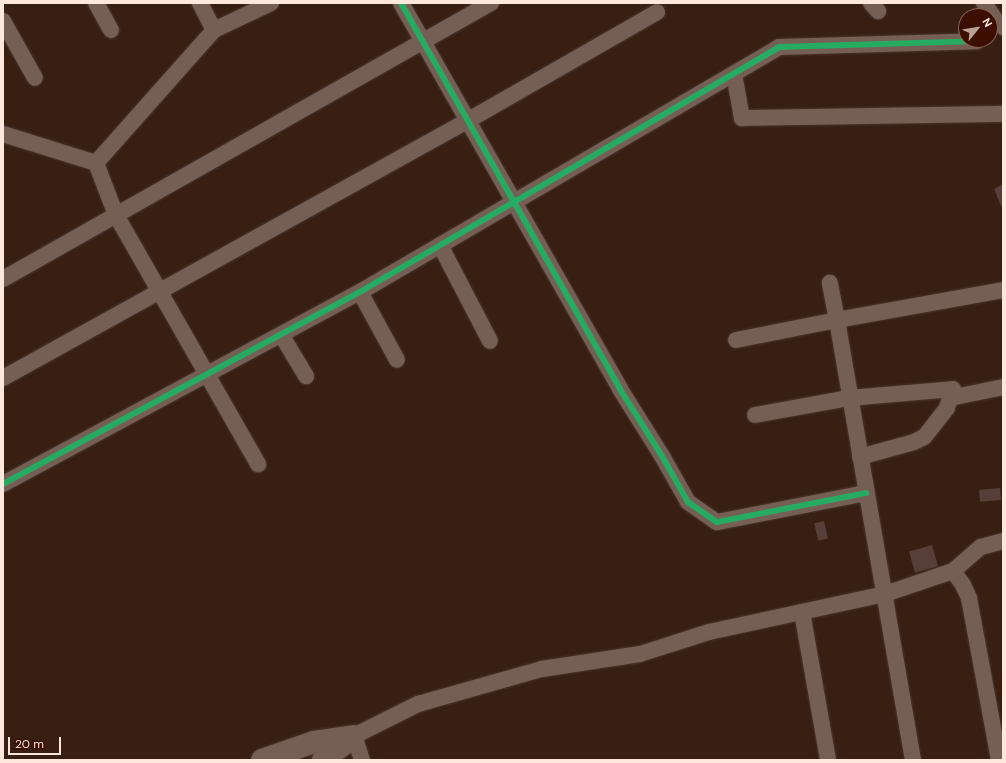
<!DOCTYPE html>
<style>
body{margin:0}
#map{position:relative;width:1006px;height:763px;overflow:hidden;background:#381f12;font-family:"DM Sans",sans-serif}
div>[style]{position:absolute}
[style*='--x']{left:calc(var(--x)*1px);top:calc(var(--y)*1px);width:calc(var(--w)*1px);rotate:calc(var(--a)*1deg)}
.building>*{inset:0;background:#573e38;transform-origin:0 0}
.roads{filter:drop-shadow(0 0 1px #493730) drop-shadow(0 0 1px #493730)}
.street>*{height:16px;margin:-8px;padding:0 8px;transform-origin:8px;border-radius:8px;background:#755e53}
.secondary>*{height:22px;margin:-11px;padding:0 11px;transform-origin:11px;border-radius:11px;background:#755e53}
.cycleway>*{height:6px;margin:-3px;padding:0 3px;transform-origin:3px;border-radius:3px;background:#26ab63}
span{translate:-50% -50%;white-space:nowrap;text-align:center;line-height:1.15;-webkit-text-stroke:3px #3b0e00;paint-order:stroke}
.frame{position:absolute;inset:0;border:4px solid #fee7dd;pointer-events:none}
.north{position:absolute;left:958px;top:8px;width:40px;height:40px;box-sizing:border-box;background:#3b0e00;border:1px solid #896558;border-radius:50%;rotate:60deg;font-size:11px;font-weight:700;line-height:16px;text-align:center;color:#fee7dd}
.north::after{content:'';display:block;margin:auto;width:14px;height:18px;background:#b9a196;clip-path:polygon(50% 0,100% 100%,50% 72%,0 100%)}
.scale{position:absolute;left:8px;top:737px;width:53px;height:18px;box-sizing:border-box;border:2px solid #fee7dd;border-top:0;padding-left:5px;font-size:12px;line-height:14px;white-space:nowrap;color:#fee7dd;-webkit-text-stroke:3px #3b0e00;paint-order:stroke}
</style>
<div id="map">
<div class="building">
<i style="clip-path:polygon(1003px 184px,1003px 205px,1001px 206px,994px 189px)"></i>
<i style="left:1000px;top:488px;width:12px;height:21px;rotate:85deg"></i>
<i style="left:824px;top:521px;width:18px;height:10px;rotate:77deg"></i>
<i style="left:932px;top:545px;width:22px;height:24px;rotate:74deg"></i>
</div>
<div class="roads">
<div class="street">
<i style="--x:96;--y:3;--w:31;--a:61"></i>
<i style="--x:200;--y:3;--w:30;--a:63"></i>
<i style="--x:271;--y:3;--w:63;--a:154.7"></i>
<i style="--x:214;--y:30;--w:178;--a:131.6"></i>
<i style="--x:96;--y:163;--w:56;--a:69"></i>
<i style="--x:116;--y:215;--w:431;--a:-29.5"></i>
<i style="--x:401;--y:3;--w:444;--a:60.4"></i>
<i style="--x:620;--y:389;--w:79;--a:57.9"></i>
<i style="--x:662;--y:456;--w:53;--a:60.5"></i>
<i style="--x:688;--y:502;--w:35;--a:35"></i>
<i style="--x:717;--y:522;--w:152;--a:-11"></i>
<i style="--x:871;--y:3;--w:11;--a:49"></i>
<i style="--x:984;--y:3;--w:23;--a:56"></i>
<i style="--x:997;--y:22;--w:8;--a:40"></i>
<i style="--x:3;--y:21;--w:65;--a:60.7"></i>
<i style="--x:734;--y:74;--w:45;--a:79.7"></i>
<i style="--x:742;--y:118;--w:261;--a:-0.9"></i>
<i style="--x:3;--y:134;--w:97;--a:17.3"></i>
<i style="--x:440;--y:245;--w:108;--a:62.5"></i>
<i style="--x:3;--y:279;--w:130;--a:-29.5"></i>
<i style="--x:116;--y:215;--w:287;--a:60.3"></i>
<i style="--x:360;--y:292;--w:77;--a:61.4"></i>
<i style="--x:282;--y:336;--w:47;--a:59"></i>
<i style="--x:736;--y:340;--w:103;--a:-11.2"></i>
<i style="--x:837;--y:320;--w:38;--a:-101"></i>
<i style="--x:3;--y:378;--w:530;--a:-28.98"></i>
<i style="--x:467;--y:121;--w:219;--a:-29.8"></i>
<i style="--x:950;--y:398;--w:54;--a:-11.7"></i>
<i style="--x:755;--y:415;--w:96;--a:-10.3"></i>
<i style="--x:849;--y:398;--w:104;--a:-4.9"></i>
<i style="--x:953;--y:389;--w:20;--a:108"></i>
<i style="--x:947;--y:408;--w:37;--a:128"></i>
<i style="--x:924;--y:437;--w:11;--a:153"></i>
<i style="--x:914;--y:442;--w:56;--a:164.5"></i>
<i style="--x:3;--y:484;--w:405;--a:-28.3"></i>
<i style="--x:360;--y:292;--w:485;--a:-30.3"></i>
<i style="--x:779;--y:47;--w:198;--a:-1.7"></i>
<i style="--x:953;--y:571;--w:17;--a:54"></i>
<i style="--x:963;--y:585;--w:14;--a:65"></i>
<i style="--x:969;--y:598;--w:165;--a:79.5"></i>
<i style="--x:802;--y:612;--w:150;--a:80"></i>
<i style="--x:362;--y:760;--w:25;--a:-108"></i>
<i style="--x:354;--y:736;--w:72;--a:-26.6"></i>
<i style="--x:418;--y:704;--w:129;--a:-15.8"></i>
<i style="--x:542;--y:669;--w:99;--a:-8.7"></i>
<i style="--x:640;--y:654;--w:72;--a:-17.7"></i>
<i style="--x:709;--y:632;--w:180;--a:-12.2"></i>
<i style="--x:885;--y:594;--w:72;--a:-18.7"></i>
<i style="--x:953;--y:571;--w:37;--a:-41"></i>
<i style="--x:981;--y:547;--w:23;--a:-15"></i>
<i style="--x:913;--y:760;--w:447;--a:-99.8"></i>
<i style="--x:837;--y:320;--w:169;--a:-10.2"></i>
</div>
<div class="secondary">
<i style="--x:262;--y:760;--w:55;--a:-19.1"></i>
<i style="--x:314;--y:742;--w:40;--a:-8.5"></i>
<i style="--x:323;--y:760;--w:38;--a:-37"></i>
</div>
</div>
<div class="cycleway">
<i style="--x:401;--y:3;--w:444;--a:60.4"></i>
<i style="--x:620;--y:389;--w:79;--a:57.9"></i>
<i style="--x:662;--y:456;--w:53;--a:60.5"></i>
<i style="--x:688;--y:502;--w:35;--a:35"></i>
<i style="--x:717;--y:522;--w:152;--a:-11"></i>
<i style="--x:3;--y:484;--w:405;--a:-28.3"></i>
<i style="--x:360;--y:292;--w:485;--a:-30.3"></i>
<i style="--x:779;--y:47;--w:198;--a:-1.7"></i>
</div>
<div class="frame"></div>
<div class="north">N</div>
<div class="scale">20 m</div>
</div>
